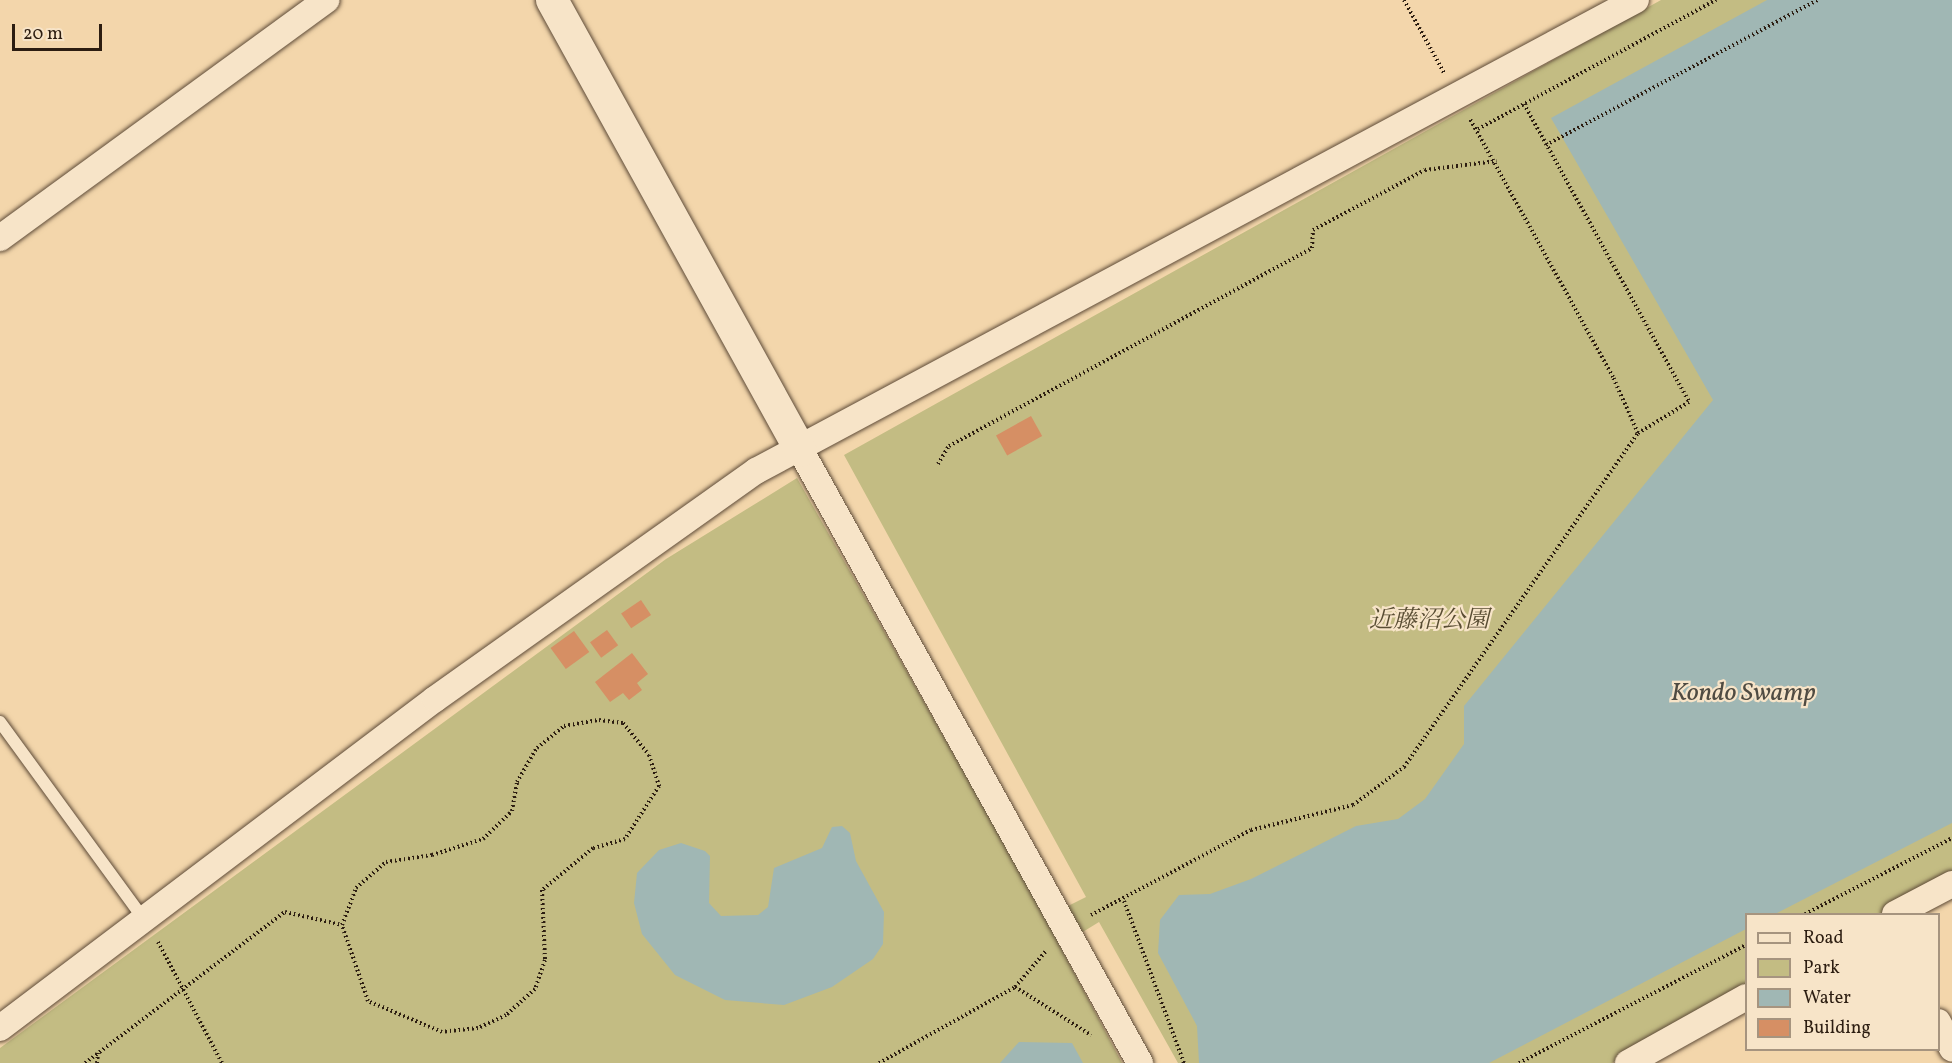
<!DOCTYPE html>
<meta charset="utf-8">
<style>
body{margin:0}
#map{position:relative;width:1952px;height:1063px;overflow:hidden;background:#f3d6ab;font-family:Vollkorn,"Noto Serif JP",serif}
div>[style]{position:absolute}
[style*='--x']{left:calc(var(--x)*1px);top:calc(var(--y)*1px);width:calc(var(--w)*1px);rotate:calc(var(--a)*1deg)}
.green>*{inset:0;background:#c3bc83}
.water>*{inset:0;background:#a0b7b4}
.building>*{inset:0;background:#d68f64;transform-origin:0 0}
.path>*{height:4px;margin-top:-2px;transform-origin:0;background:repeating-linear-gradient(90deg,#2c1d11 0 1.5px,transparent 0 4.5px)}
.roads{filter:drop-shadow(0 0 2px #5e4b38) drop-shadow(0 0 2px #5e4b38)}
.service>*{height:12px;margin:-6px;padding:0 6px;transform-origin:6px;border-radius:6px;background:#f7e4c8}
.minor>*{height:26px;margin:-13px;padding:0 13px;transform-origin:13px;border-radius:13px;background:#f7e4c8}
.tertiary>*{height:32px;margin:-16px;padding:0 16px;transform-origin:16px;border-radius:16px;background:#f7e4c8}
span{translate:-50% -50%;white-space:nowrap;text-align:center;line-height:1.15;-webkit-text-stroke:4.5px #f7e4c8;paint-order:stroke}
.park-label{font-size:24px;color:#594d33;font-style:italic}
.water-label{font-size:26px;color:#4f4b42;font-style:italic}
.legend{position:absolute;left:1745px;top:913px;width:195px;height:138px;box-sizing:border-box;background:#f7e4c8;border:2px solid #a6947f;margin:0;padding:8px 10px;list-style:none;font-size:18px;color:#2c1d11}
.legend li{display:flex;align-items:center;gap:12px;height:30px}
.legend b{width:30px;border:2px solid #a6947f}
.scale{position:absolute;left:12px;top:24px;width:90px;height:27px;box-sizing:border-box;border:3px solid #2c1d11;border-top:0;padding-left:8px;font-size:18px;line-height:21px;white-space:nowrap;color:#2c1d11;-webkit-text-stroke:4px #f7e4c8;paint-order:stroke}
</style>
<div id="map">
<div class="green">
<i style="clip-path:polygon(1661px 0,1952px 0,1952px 881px,1892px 914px,1746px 914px,1746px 992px,1612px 1063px,1178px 1063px,1099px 922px,1060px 946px,1122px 1063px,0 1063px,0 1048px,666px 559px,797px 478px,1046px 917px,1086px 897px,844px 455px)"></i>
</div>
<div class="water">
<i style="clip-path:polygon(1767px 0,1952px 0,1952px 823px,1775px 914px,1746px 914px,1746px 929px,1489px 1063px,1199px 1063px,1197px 1026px,1158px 953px,1160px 920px,1179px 895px,1210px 894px,1251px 879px,1356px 826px,1398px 819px,1425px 799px,1464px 744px,1464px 706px,1713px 400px,1551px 118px)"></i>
<i style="clip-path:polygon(842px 826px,850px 833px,856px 861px,884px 912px,883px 944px,873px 959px,832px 987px,784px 1005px,725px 1000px,675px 975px,642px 934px,634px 903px,637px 873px,659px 850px,681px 843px,705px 851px,710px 856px,709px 903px,721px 916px,758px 915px,768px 907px,774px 868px,822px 848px,832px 827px)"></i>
<i style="clip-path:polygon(1019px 1042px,1072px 1043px,1083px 1063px,1000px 1063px)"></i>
</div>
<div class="building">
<i style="left:1031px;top:416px;width:23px;height:40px;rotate:61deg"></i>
<i style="left:641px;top:600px;width:18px;height:24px;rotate:56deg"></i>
<i style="left:607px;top:630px;width:19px;height:21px;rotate:54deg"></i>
<i style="left:574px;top:631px;width:26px;height:29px;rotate:54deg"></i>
<i style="clip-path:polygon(632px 653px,648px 674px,637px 683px,642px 690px,629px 700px,623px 693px,610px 702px,595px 682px)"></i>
</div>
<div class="path">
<i style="--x:1404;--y:0;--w:83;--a:61.3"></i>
<i style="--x:1524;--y:104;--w:341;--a:61"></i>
<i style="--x:1689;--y:402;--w:60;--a:148.7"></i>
<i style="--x:1478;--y:129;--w:271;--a:-28.5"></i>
<i style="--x:1546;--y:145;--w:308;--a:-28.1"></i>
<i style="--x:938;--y:464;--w:21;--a:-59"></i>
<i style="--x:949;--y:446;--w:413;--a:-28.6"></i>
<i style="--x:1312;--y:248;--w:18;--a:-87"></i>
<i style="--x:1313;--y:230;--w:127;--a:-28.2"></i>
<i style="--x:1425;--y:170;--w:72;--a:-7.2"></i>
<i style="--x:1124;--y:901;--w:173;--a:69.7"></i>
<i style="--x:1805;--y:914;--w:165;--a:-27.3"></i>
<i style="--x:1091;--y:915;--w:181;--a:-28"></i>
<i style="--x:1251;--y:830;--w:105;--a:-13.8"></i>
<i style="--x:1353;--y:805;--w:64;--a:-36.7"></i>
<i style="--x:1404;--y:767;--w:408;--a:-55"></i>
<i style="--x:1638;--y:433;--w:61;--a:-114.1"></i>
<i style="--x:1613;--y:377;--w:295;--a:-119"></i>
<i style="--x:158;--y:942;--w:137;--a:62.1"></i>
<i style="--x:1015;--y:987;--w:90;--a:32.3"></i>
<i style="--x:85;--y:1063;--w:251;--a:-37.1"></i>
<i style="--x:285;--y:912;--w:58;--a:12.8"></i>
<i style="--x:342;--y:925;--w:40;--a:-69"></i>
<i style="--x:356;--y:888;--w:40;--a:-41"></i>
<i style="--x:386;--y:862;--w:47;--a:-8.7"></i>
<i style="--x:432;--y:855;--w:53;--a:-17.4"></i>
<i style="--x:483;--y:839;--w:40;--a:-44"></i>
<i style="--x:512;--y:811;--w:29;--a:-80"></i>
<i style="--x:517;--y:782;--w:39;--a:-60"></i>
<i style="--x:537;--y:748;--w:35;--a:-39"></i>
<i style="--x:564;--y:726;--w:36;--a:-10"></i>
<i style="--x:599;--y:720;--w:24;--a:7"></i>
<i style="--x:623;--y:723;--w:41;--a:50.9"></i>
<i style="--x:649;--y:755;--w:33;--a:72"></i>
<i style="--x:659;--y:786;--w:63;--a:122.7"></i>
<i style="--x:625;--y:839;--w:33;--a:164"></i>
<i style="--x:593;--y:848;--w:66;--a:140.5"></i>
<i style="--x:542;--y:890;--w:70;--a:87.5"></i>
<i style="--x:545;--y:960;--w:31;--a:109"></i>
<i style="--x:535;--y:989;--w:39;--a:138"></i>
<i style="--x:506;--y:1015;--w:31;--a:155"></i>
<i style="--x:478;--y:1028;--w:36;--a:174"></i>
<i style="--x:442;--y:1032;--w:80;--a:-157.3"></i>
<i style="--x:368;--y:1001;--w:80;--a:-108.9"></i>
<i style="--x:97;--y:1063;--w:10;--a:-84"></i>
<i style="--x:879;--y:1063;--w:156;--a:-29.2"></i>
<i style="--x:1015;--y:987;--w:48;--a:-49.3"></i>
<i style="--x:1519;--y:1063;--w:256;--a:-27.5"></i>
</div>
<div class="roads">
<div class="service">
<i style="--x:0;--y:722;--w:246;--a:53.9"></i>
</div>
<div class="minor">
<i style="--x:0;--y:238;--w:404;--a:-36.1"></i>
<i style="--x:801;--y:451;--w:700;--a:61.02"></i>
<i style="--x:1895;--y:914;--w:64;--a:-27.8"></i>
<i style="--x:1938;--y:1022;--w:30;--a:62"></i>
<i style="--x:0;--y:1028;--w:545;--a:-37.1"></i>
<i style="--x:435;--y:699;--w:394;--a:-35.4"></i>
<i style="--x:756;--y:471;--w:998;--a:-28.16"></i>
<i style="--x:1628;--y:1063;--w:135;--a:-29.2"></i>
</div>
<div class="tertiary">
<i style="--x:552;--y:0;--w:515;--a:61.1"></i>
</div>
</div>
<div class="park-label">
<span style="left:1429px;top:622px">近藤沼公園</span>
</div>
<div class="water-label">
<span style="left:1743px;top:694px">Kondo Swamp</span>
</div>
<ul class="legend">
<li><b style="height:8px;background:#f7e4c8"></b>Road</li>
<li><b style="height:16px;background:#c3bc83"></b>Park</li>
<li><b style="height:16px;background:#a0b7b4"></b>Water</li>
<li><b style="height:16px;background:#d68f64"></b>Building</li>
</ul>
<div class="scale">20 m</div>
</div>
